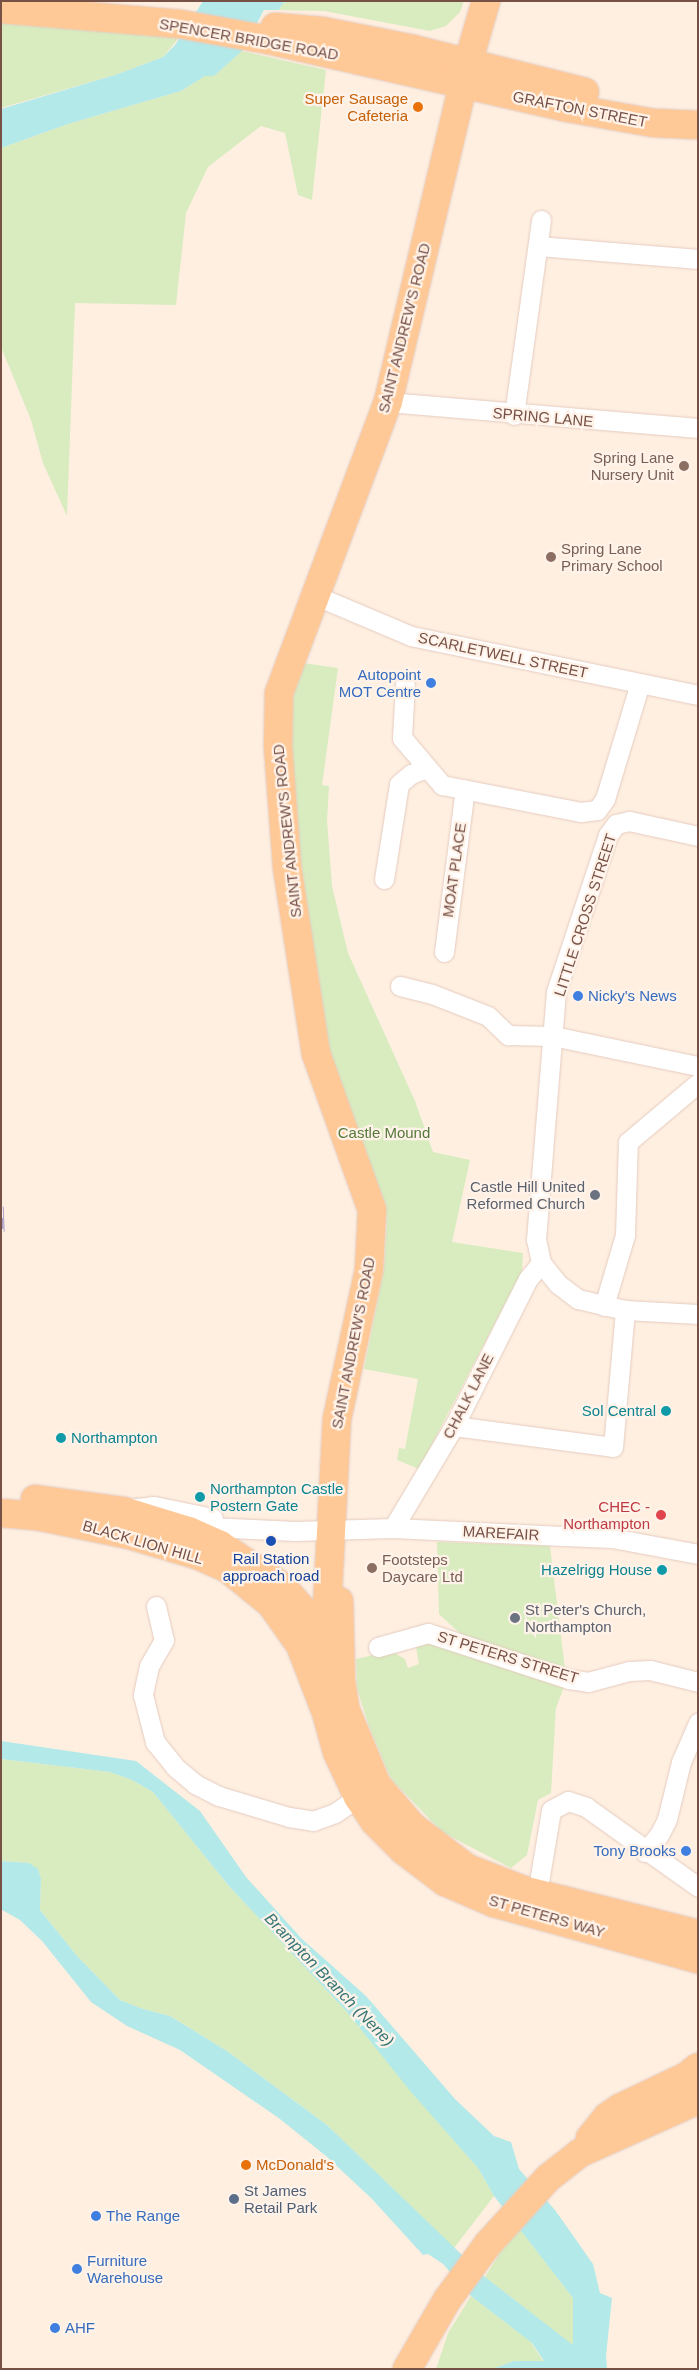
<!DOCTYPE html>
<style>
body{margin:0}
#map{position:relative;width:699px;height:2370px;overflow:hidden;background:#feefe1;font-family:Arial,sans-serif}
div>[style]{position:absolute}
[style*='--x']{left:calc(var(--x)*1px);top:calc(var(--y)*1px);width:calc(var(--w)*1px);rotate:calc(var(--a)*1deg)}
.green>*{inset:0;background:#d8ecbf}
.water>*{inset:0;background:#b4e9e9}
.roads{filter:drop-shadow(0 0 1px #e5cbbf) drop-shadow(0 0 1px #e5cbbf)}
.minor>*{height:19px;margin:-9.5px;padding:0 9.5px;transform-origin:9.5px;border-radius:9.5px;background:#fff}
.primary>*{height:28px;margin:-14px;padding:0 14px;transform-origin:14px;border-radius:14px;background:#ffc997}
.rail>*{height:5.5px;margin-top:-2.75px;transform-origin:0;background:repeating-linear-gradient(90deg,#fff3e9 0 11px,#af9fc8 0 22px);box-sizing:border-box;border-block:1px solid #af9fc8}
.dots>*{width:14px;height:14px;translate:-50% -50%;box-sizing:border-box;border:2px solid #fff3e9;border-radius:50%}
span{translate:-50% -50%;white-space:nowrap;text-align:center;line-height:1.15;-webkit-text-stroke:4.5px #fff3e9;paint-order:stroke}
.street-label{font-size:15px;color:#775046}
.food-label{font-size:15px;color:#c56008}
.right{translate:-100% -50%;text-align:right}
.left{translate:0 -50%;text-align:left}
.education-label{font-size:15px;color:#785e54}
.shop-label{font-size:15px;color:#366cbe}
.park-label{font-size:15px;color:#56783b}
.worship-label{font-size:15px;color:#5b616d}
.culture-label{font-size:15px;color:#0d838f}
.health-label{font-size:15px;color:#be3a42}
.transit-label{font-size:15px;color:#164399}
.service-label{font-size:15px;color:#4e5e75}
.water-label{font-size:16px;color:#367677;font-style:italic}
.frame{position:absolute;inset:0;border:2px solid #775046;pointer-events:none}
</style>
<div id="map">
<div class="green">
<i style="clip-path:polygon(290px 1px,464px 1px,460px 12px,446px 26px,430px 31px,324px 11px,279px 10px,283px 3px)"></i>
<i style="clip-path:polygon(1px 19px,182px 34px,163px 57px,118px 74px,1px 108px)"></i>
<i style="clip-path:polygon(242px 51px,326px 70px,312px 200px,298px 195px,285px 133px,261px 126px,208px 167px,186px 213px,176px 305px,75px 303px,67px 516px,43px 463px,31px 420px,1px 347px,1px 148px,68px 124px,181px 91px,205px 76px,214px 76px)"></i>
<i style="clip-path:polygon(289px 661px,338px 668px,322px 785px,329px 786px,327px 820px,332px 886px,348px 953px,415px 1101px,433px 1152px,470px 1160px,452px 1242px,523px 1253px,522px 1271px,419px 1469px,397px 1460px,399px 1448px,405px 1449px,418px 1379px,364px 1369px,384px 1269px,387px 1216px,385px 1208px,372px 1210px,345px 1141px,287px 866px)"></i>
<i style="clip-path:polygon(437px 1542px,550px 1546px,565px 1669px,465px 1638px,439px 1614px)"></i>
<i style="clip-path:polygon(433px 1639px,565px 1684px,556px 1708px,551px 1793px,538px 1800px,527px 1855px,511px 1868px,442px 1832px,391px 1779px,369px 1727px,357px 1688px,356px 1659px,391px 1651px,405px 1659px,408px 1668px,419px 1664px,416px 1647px,420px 1641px)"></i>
<i style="clip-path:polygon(1px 1759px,110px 1772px,132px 1780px,153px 1792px,228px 1885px,347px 2012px,478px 2168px,494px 2196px,454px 2248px,327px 2125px,227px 2051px,170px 2016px,143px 2009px,120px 2000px,78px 1957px,40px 1910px,41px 1879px,29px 1863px,1px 1861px)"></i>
<i style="clip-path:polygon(520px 2229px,573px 2298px,573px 2346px,485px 2277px,501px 2251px)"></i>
<i style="clip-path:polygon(471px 2296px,530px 2341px,544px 2362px,514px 2361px,492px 2369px,436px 2369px,448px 2333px)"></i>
</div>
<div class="water">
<i style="clip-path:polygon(203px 1px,290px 1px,283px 3px,279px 10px,264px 10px,242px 51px,214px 76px,205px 76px,181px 91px,68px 124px,1px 148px,1px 109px,118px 74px,163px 57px,175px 45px)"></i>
<i style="clip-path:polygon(1px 1741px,136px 1761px,200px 1811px,246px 1877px,302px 1939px,366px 1996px,455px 2099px,494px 2136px,511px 2142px,519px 2169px,555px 2210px,593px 2264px,600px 2293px,612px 2298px,606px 2356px,607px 2369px,492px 2369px,514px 2361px,544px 2361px,532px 2343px,471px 2296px,443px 2264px,428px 2254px,423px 2255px,372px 2199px,326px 2156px,280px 2119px,180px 2050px,127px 2026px,91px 2002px,42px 1941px,20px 1920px,2px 1910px,1px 1861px,29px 1863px,38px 1869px,41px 1879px,40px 1910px,78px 1957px,120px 2000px,143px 2009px,170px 2016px,227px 2051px,327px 2125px,485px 2277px,573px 2345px,573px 2298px,494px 2196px,478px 2168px,411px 2092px,347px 2012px,228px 1885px,153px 1792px,132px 1780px,110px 1772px,1px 1759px)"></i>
</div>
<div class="roads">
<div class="minor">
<i style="--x:538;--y:246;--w:161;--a:4.6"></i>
<i style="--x:388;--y:402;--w:311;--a:4.8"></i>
<i style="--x:514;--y:415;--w:197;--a:-82.1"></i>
<i style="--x:314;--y:595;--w:105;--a:22.9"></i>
<i style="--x:411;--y:636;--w:293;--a:11.6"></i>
<i style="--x:405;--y:684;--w:54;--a:93.2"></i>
<i style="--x:402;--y:738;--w:62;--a:49.6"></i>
<i style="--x:442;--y:785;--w:142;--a:11"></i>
<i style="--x:581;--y:812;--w:16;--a:-7"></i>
<i style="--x:597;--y:810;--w:14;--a:-54"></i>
<i style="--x:605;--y:799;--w:121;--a:-73.2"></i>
<i style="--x:698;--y:836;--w:71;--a:-167.7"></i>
<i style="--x:629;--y:821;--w:13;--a:167"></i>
<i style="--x:616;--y:824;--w:14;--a:126"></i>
<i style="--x:608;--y:835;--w:164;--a:108.4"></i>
<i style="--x:556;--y:991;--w:249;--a:94.6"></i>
<i style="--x:536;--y:1239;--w:25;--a:78"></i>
<i style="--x:541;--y:1263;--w:27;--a:51"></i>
<i style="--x:558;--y:1284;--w:25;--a:37"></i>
<i style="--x:578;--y:1299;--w:48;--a:13.2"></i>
<i style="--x:625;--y:1310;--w:73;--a:3.1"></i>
<i style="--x:384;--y:879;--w:96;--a:-81"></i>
<i style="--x:399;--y:784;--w:16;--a:-40"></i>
<i style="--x:411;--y:774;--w:17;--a:-21"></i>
<i style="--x:444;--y:952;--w:164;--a:-82.7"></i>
<i style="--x:400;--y:986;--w:33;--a:14"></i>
<i style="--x:432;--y:994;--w:60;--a:21.4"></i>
<i style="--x:488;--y:1016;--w:28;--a:44"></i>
<i style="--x:508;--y:1035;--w:45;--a:1.3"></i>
<i style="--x:553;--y:1036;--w:148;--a:11.7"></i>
<i style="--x:604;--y:1306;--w:74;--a:-73.5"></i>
<i style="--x:625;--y:1235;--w:93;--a:-88.2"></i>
<i style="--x:628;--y:1142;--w:92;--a:-40.1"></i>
<i style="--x:454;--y:1426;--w:160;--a:7.5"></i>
<i style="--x:613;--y:1447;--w:138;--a:-85"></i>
<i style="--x:129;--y:1509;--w:25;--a:-7"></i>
<i style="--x:154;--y:1506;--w:60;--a:11.5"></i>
<i style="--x:189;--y:1526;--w:106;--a:2.7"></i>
<i style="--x:295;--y:1531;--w:98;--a:-1.8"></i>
<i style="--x:393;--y:1528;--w:170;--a:2.7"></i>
<i style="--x:563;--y:1536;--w:49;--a:2.3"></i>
<i style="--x:612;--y:1538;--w:87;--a:10.5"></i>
<i style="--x:393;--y:1528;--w:119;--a:-59.1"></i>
<i style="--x:454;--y:1426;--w:165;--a:-63.3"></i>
<i style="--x:528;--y:1279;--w:21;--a:-51"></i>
<i style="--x:156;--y:1606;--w:35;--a:77"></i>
<i style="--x:164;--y:1640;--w:30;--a:120"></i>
<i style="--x:149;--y:1666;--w:30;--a:102"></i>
<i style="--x:143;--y:1695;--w:49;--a:75.7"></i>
<i style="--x:155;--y:1742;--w:32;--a:51"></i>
<i style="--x:175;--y:1767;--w:26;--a:40"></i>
<i style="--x:195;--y:1784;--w:27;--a:27"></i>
<i style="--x:219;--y:1796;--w:73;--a:16.7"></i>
<i style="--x:289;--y:1817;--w:24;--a:9"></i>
<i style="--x:313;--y:1821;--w:23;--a:-20"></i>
<i style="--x:335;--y:1813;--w:28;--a:-35"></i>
<i style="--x:378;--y:1647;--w:52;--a:-15.6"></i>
<i style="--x:428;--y:1633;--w:148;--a:18.1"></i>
<i style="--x:569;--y:1679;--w:19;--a:9"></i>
<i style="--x:588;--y:1682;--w:42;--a:-15"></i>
<i style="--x:629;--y:1671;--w:21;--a:-3"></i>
<i style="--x:650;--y:1670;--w:49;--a:14"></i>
<i style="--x:645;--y:1852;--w:22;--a:-51"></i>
<i style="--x:659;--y:1835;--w:18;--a:-63"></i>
<i style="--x:667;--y:1819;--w:59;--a:-76.2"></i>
<i style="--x:681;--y:1762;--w:43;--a:-66.4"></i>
<i style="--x:537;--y:1894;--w:85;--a:-80.5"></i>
<i style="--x:551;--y:1810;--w:19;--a:-28"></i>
<i style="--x:568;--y:1801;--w:19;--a:18"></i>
<i style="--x:586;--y:1807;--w:138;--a:35.5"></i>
</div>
<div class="primary">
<i style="--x:1;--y:9;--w:180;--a:4.8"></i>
<i style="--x:180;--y:24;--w:90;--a:10.2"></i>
<i style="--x:269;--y:40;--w:302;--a:12.8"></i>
<i style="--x:563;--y:107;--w:92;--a:10"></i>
<i style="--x:654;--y:123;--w:44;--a:2.6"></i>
<i style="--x:275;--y:27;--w:47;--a:4.9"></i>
<i style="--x:322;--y:31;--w:93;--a:11.2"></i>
<i style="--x:413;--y:49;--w:177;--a:14"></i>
<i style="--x:35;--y:1499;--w:89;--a:7.8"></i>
<i style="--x:123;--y:1511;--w:69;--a:16.9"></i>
<i style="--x:189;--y:1531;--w:34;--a:24"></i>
<i style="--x:220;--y:1545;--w:74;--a:33.5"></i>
<i style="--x:282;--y:1586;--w:41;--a:48.9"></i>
<i style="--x:309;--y:1617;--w:32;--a:62"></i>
<i style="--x:1;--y:1513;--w:36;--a:5"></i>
<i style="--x:37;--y:1516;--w:95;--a:11.5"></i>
<i style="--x:130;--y:1535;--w:70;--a:16.6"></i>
<i style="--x:197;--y:1555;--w:34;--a:24"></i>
<i style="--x:228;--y:1569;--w:55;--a:39.1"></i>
<i style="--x:271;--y:1604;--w:50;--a:54.7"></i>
<i style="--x:300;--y:1645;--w:72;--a:68.8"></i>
<i style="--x:326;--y:1712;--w:41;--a:74.6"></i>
<i style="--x:337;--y:1752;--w:50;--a:65"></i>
<i style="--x:358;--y:1797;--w:29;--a:56"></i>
<i style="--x:374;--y:1821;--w:41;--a:45"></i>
<i style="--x:403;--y:1850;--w:53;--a:37.3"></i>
<i style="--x:445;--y:1882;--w:53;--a:23.2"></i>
<i style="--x:494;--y:1903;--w:212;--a:15.4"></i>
<i style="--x:339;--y:1601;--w:80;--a:88.6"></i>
<i style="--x:341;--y:1681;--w:30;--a:81"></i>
<i style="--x:346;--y:1711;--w:80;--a:67.3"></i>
<i style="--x:377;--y:1785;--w:55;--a:49.4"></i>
<i style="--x:413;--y:1827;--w:68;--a:37.2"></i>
<i style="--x:467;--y:1868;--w:60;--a:21.4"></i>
<i style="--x:523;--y:1890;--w:180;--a:14.1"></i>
<i style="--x:323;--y:1704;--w:66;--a:-92.6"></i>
<i style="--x:320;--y:1638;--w:31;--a:-77"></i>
<i style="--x:327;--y:1608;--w:189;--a:-87"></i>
<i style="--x:337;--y:1419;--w:152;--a:-77.9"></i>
<i style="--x:369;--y:1270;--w:60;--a:-87.1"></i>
<i style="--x:372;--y:1210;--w:166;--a:-109.7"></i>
<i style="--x:316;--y:1054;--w:190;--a:-98.8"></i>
<i style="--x:287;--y:866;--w:121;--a:-94.3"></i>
<i style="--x:278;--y:745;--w:52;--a:-88.9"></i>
<i style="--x:279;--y:693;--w:311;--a:-69.5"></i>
<i style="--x:388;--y:402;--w:348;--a:-76.7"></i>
<i style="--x:468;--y:63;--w:65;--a:-73.8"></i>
<i style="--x:590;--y:2138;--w:27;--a:-51"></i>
<i style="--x:607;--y:2117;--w:16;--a:-35"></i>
<i style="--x:620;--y:2108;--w:74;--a:-25.5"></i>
<i style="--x:687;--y:2076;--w:14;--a:-39"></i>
<i style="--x:407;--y:2369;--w:80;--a:-59.9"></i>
<i style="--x:447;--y:2300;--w:69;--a:-53.8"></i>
<i style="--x:488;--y:2244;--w:89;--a:-47.7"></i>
<i style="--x:548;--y:2178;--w:41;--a:-38"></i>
<i style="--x:580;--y:2153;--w:129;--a:-24.2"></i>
</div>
</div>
<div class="rail">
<i style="--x:1;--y:1207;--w:25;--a:88"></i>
</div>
<div class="dots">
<i style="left:418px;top:107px;background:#e8710a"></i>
<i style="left:684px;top:466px;background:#8d6e63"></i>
<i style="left:551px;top:557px;background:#8d6e63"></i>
<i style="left:431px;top:683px;background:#3f7fe0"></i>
<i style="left:578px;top:996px;background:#3f7fe0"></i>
<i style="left:595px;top:1195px;background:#6b7280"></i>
<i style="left:666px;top:1411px;background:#0f9aa8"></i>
<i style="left:61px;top:1438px;background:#0f9aa8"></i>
<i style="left:200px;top:1497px;background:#0f9aa8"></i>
<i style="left:661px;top:1515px;background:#e0444e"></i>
<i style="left:271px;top:1541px;background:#1a4fb4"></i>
<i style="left:372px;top:1568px;background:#8d6e63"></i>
<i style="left:662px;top:1570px;background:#0f9aa8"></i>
<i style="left:515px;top:1618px;background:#6b7280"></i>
<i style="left:686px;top:1851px;background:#3f7fe0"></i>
<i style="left:246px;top:2165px;background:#e8710a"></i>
<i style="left:234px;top:2199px;background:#5c6f8a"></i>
<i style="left:96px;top:2216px;background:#3f7fe0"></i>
<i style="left:77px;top:2269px;background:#3f7fe0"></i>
<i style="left:55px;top:2328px;background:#3f7fe0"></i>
</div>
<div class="street-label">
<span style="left:249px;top:39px;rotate:10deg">SPENCER BRIDGE ROAD</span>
<span style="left:580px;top:109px;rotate:11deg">GRAFTON STREET</span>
<span style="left:404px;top:328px;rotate:-76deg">SAINT ANDREW'S ROAD</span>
<span style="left:543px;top:417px;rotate:5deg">SPRING LANE</span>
<span style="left:503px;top:655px;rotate:12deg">SCARLETWELL STREET</span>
<span style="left:287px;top:831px;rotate:-96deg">SAINT ANDREW'S ROAD</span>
<span style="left:454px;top:870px;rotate:-82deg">MOAT PLACE</span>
<span style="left:585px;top:915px;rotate:-72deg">LITTLE CROSS STREET</span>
<span style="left:353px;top:1343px;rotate:-79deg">SAINT ANDREW'S ROAD</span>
<span style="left:468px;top:1396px;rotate:-63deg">CHALK LANE</span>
<span style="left:501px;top:1533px;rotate:3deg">MAREFAIR</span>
<span style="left:143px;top:1542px;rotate:16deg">BLACK LION HILL</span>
<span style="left:508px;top:1657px;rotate:17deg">ST PETERS STREET</span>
<span style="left:547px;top:1916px;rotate:16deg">ST PETERS WAY</span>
</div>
<div class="food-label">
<span class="right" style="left:408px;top:107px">Super Sausage<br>Cafeteria</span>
<span class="left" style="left:256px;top:2165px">McDonald's</span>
</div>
<div class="education-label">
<span class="right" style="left:674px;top:466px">Spring Lane<br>Nursery Unit</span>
<span class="left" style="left:561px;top:557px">Spring Lane<br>Primary School</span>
<span class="left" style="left:382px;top:1568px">Footsteps<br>Daycare Ltd</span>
</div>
<div class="shop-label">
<span class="right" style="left:421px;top:683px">Autopoint<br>MOT Centre</span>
<span class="left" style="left:588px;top:996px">Nicky's News</span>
<span class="right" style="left:676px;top:1851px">Tony Brooks</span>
<span class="left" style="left:106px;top:2216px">The Range</span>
<span class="left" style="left:87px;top:2269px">Furniture<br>Warehouse</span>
<span class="left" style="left:65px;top:2328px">AHF</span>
</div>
<div class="park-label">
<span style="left:384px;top:1133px">Castle Mound</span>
</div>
<div class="worship-label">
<span class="right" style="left:585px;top:1195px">Castle Hill United<br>Reformed Church</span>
<span class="left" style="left:525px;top:1618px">St Peter's Church,<br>Northampton</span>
</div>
<div class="culture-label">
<span class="right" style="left:656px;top:1411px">Sol Central</span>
<span class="left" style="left:71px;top:1438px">Northampton</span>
<span class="left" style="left:210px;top:1497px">Northampton Castle<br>Postern Gate</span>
<span class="right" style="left:652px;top:1570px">Hazelrigg House</span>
</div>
<div class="health-label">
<span class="right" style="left:650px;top:1515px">CHEC -<br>Northampton</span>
</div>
<div class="transit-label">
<span style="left:271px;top:1567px">Rail Station<br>approach road</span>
</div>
<div class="service-label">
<span class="left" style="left:244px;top:2199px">St James<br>Retail Park</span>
</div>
<div class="water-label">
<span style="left:329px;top:1980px;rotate:46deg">Brampton Branch (Nene)</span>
</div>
<div class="frame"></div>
</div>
